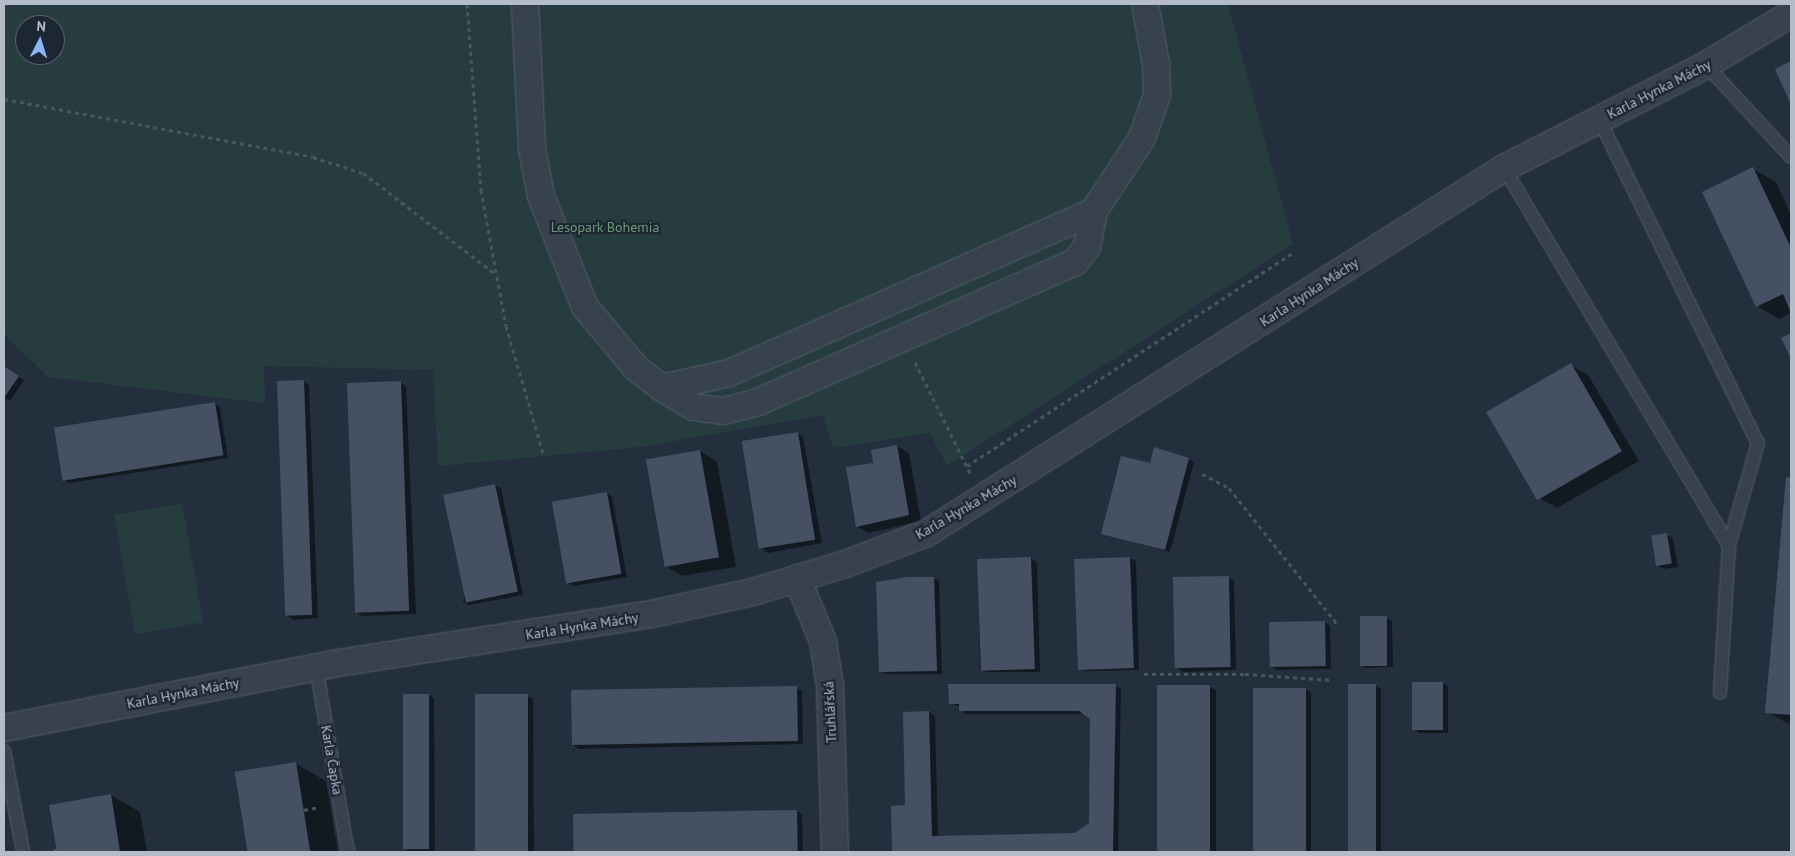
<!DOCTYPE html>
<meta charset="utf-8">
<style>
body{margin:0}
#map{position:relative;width:1795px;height:856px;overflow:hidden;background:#242f3e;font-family:"PT Sans",sans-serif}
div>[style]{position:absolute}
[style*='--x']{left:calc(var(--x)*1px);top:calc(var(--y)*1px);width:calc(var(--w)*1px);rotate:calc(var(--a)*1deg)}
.green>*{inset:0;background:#263c3f;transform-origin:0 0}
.shadow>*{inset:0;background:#0007}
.building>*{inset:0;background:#455162;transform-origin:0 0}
.path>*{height:3px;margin-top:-1.5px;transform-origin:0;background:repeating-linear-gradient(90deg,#44595c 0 4px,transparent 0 8px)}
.roads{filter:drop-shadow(0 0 1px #565f6c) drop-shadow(0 0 1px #565f6c)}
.lane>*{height:12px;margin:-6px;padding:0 6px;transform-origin:6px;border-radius:6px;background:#38414e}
.street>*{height:26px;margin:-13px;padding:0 13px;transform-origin:13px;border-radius:13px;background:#38414e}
span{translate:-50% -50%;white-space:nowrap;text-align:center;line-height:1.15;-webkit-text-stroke:4.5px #1d2633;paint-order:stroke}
.street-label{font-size:14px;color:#b4bcc9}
.park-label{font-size:14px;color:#6b9a76}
.frame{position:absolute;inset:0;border:5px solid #b4bcc9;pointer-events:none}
.north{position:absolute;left:15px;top:15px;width:50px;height:50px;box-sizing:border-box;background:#1d2633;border:1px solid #59626f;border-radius:50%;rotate:5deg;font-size:14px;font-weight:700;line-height:20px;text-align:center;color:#b4bcc9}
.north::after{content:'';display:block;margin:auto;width:18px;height:22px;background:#8ab4f8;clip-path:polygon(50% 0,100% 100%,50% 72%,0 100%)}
</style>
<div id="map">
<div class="green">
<i style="clip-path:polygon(evenodd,4px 4px,1228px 4px,1293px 244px,947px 466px,930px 433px,833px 448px,823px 415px,640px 447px,438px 466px,433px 370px,264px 366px,265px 403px,48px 377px,4px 334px,4px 4px,25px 25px,55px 25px,55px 55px,25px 55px,25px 25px)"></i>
<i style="left:182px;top:503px;width:121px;height:69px;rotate:80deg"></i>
</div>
<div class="shadow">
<i style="clip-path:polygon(1753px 169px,1776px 182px,1791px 215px,1791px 313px,1779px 319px,1757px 306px)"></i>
<i style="clip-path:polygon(1571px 365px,1588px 375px,1639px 461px,1557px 508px,1539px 498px,1489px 413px)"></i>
<i style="clip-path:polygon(4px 366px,24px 380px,10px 401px,4px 397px)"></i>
<i style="clip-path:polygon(303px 381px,309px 385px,318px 618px,294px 620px,288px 616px)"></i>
<i style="clip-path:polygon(401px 383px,406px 386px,416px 614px,362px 616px,357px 613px)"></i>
<i style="clip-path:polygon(215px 404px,220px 407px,228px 458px,70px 483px,64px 480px)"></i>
<i style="clip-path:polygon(797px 433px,803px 437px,822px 543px,768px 553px,763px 549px)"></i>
<i style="clip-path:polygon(897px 446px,909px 453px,921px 521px,869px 533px,857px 527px)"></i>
<i style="clip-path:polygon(700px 451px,717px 462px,736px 567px,682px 576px,665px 566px)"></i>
<i style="clip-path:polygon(1188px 459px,1194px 462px,1170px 552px,1102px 533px,1150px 465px)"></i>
<i style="clip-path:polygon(1787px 479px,1791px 479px,1791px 725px,1767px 712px)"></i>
<i style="clip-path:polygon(495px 485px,501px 488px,523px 595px,469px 605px,463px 602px)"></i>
<i style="clip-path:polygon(607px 493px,612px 497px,627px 577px,574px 586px,569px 583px)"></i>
<i style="clip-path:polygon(1667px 535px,1673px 538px,1678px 567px,1664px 569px,1658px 566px)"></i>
<i style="clip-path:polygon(1031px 558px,1037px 562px,1040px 672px,986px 672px,980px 669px,978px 561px)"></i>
<i style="clip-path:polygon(1130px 558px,1136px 561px,1139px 670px,1084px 671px,1078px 668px,1075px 560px)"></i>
<i style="clip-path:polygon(933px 578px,939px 581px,942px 674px,886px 674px,880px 671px)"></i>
<i style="clip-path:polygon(1228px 578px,1234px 581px,1236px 670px,1183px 672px,1177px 668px)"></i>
<i style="clip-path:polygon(1386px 618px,1392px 621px,1393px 667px,1366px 668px,1360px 665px)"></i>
<i style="clip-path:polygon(1324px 622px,1330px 626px,1331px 669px,1277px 670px,1272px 667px)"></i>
<i style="clip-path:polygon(1443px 683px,1448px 686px,1448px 733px,1419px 733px,1413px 729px)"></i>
<i style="clip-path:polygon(1116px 686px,1121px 689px,1118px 852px,893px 852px,892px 807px,906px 806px,929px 712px,935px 716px,938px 837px,1076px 834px,1090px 824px,1091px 719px,1085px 714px,965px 714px,960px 707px,950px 703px)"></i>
<i style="clip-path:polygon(1158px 686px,1210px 687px,1216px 690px,1216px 852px,1158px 852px)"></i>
<i style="clip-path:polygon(1349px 686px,1376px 686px,1381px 689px,1381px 852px,1350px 852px)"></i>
<i style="clip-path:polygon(797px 688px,802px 691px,803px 744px,579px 749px,573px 745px)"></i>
<i style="clip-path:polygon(1255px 689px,1305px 689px,1311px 692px,1311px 852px,1255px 852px)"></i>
<i style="clip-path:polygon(429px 695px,434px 698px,435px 851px,410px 851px,405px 848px)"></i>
<i style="clip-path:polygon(476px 696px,528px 696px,533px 699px,534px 852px,479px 852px)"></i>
<i style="clip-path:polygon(296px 764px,326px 781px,338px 852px,250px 852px,237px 773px)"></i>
<i style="clip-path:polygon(111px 795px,140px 812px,147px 852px,58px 852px,50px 806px)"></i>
<i style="clip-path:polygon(797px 811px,802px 814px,803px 852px,575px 852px,575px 816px)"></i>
</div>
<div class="building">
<i style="clip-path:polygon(1791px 61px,1791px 105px,1775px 69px)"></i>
<i style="clip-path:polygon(1753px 167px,1791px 248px,1791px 313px,1783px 294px,1756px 307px,1702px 192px)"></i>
<i style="clip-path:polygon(1791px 333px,1791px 359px,1781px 338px)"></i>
<i style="left:1571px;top:363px;width:102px;height:98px;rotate:60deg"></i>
<i style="clip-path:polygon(4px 366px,19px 376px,4px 398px)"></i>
<i style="left:304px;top:380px;width:235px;height:27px;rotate:88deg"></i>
<i style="left:401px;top:381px;width:230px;height:54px;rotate:88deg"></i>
<i style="left:215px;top:402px;width:54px;height:163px;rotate:81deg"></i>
<i style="left:798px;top:432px;width:109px;height:57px;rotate:81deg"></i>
<i style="clip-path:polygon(897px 445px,909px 515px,856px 527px,846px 467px,873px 463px,871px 450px)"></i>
<i style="clip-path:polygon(1154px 447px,1189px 458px,1165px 550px,1101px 534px,1121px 456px,1150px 463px)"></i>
<i style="left:700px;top:450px;width:109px;height:55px;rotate:80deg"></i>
<i style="clip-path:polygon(1786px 477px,1791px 478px,1791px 715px,1765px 713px)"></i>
<i style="left:495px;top:484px;width:110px;height:53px;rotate:78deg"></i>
<i style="left:607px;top:492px;width:83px;height:56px;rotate:80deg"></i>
<i style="left:1667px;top:533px;width:31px;height:16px;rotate:81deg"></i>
<i style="left:1031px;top:557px;width:112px;height:54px;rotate:88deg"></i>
<i style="left:1130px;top:557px;width:111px;height:56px;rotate:88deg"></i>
<i style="left:1229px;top:576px;width:91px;height:56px;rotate:89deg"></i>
<i style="clip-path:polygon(907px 577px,934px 577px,937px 671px,879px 672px,876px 582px)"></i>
<i style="left:1360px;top:616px;width:27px;height:50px"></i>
<i style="left:1325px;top:621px;width:45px;height:56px;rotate:89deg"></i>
<i style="left:1412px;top:682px;width:31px;height:48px"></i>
<i style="clip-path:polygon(948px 684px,1116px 684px,1113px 852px,892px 852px,891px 806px,905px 805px,903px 712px,929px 711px,932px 836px,1075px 833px,1089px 823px,1090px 719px,1079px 711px,959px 711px,959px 704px,949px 704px)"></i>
<i style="left:1376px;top:684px;width:168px;height:28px;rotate:90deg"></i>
<i style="left:1157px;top:685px;width:53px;height:167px"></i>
<i style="left:797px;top:686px;width:55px;height:226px;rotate:89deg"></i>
<i style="left:1253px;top:688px;width:53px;height:164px"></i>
<i style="left:403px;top:694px;width:26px;height:155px"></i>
<i style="left:528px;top:694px;width:158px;height:53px;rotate:90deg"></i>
<i style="left:296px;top:762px;width:91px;height:62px;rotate:81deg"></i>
<i style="clip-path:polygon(111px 794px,120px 852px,57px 852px,49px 805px)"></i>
<i style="left:797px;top:810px;width:42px;height:224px;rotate:89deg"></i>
</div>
<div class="path">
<i style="--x:467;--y:4;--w:187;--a:85.7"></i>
<i style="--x:481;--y:190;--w:138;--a:79.6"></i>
<i style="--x:506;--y:326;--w:136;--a:73.8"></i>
<i style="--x:4;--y:99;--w:314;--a:10.6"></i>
<i style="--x:313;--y:157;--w:52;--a:17.7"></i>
<i style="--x:363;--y:173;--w:168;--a:37.3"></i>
<i style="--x:915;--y:362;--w:124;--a:63.6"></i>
<i style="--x:967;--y:466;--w:389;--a:-33.2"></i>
<i style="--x:1202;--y:474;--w:30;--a:27"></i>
<i style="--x:1229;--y:488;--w:174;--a:51.5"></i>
<i style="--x:1144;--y:674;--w:101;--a:0"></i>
<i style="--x:1245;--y:674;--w:88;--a:3.9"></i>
<i style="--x:304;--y:810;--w:15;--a:-11"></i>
<i style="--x:45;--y:852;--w:12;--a:-9"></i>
</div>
<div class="roads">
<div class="lane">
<i style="--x:1706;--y:65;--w:125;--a:47.3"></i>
<i style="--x:1599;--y:119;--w:361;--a:63.9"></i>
<i style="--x:1758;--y:443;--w:106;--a:105.9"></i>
<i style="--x:1504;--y:168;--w:439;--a:59.2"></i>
<i style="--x:1729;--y:545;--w:148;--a:93.5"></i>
<i style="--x:316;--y:667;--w:188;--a:80.2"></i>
<i style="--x:4;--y:751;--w:103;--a:79.3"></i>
</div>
<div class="street">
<i style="--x:525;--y:4;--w:145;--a:87.2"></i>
<i style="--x:532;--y:149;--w:48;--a:79.2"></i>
<i style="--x:541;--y:196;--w:119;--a:68.4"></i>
<i style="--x:585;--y:307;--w:81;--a:50"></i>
<i style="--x:637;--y:369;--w:31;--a:37"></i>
<i style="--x:662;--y:388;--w:37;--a:31"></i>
<i style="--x:694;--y:407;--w:29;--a:8"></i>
<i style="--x:723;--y:411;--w:36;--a:-14"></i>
<i style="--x:758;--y:402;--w:347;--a:-23.8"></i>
<i style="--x:1075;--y:262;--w:19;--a:-51"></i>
<i style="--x:1087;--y:247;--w:37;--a:-79"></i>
<i style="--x:1094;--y:211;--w:87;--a:-56.7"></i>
<i style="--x:1142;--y:138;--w:46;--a:-70.8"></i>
<i style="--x:1157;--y:95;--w:31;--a:-92"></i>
<i style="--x:1156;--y:64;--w:61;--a:-100.4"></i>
<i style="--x:662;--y:388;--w:69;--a:-12.6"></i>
<i style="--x:729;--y:373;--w:399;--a:-23.9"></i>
<i style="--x:797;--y:578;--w:68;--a:67.6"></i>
<i style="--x:823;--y:641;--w:45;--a:81"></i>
<i style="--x:830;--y:685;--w:167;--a:88.3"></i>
<i style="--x:4;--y:728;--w:334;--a:-11"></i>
<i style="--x:332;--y:664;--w:324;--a:-8.9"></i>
<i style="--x:652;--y:614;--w:103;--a:-12.3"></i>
<i style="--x:753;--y:592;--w:96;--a:-16.9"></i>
<i style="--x:845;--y:564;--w:88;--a:-20.7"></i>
<i style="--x:927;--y:533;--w:683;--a:-32.32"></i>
<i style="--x:1504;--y:168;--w:227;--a:-27"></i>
<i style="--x:1706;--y:65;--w:99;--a:-31"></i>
</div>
</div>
<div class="street-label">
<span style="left:1659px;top:89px;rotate:-27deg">Karla Hynka Máchy</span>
<span style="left:1309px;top:292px;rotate:-33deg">Karla Hynka Máchy</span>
<span style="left:966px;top:507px;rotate:-30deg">Karla Hynka Máchy</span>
<span style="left:582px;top:626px;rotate:-9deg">Karla Hynka Máchy</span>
<span style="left:183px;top:693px;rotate:-11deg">Karla Hynka Máchy</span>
<span style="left:830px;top:712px;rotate:-93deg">Truhlářská</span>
<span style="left:332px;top:760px;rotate:80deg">Karla Čapka</span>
</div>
<div class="park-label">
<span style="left:605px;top:227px">Lesopark Bohemia</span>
</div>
<div class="frame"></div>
<div class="north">N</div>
</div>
